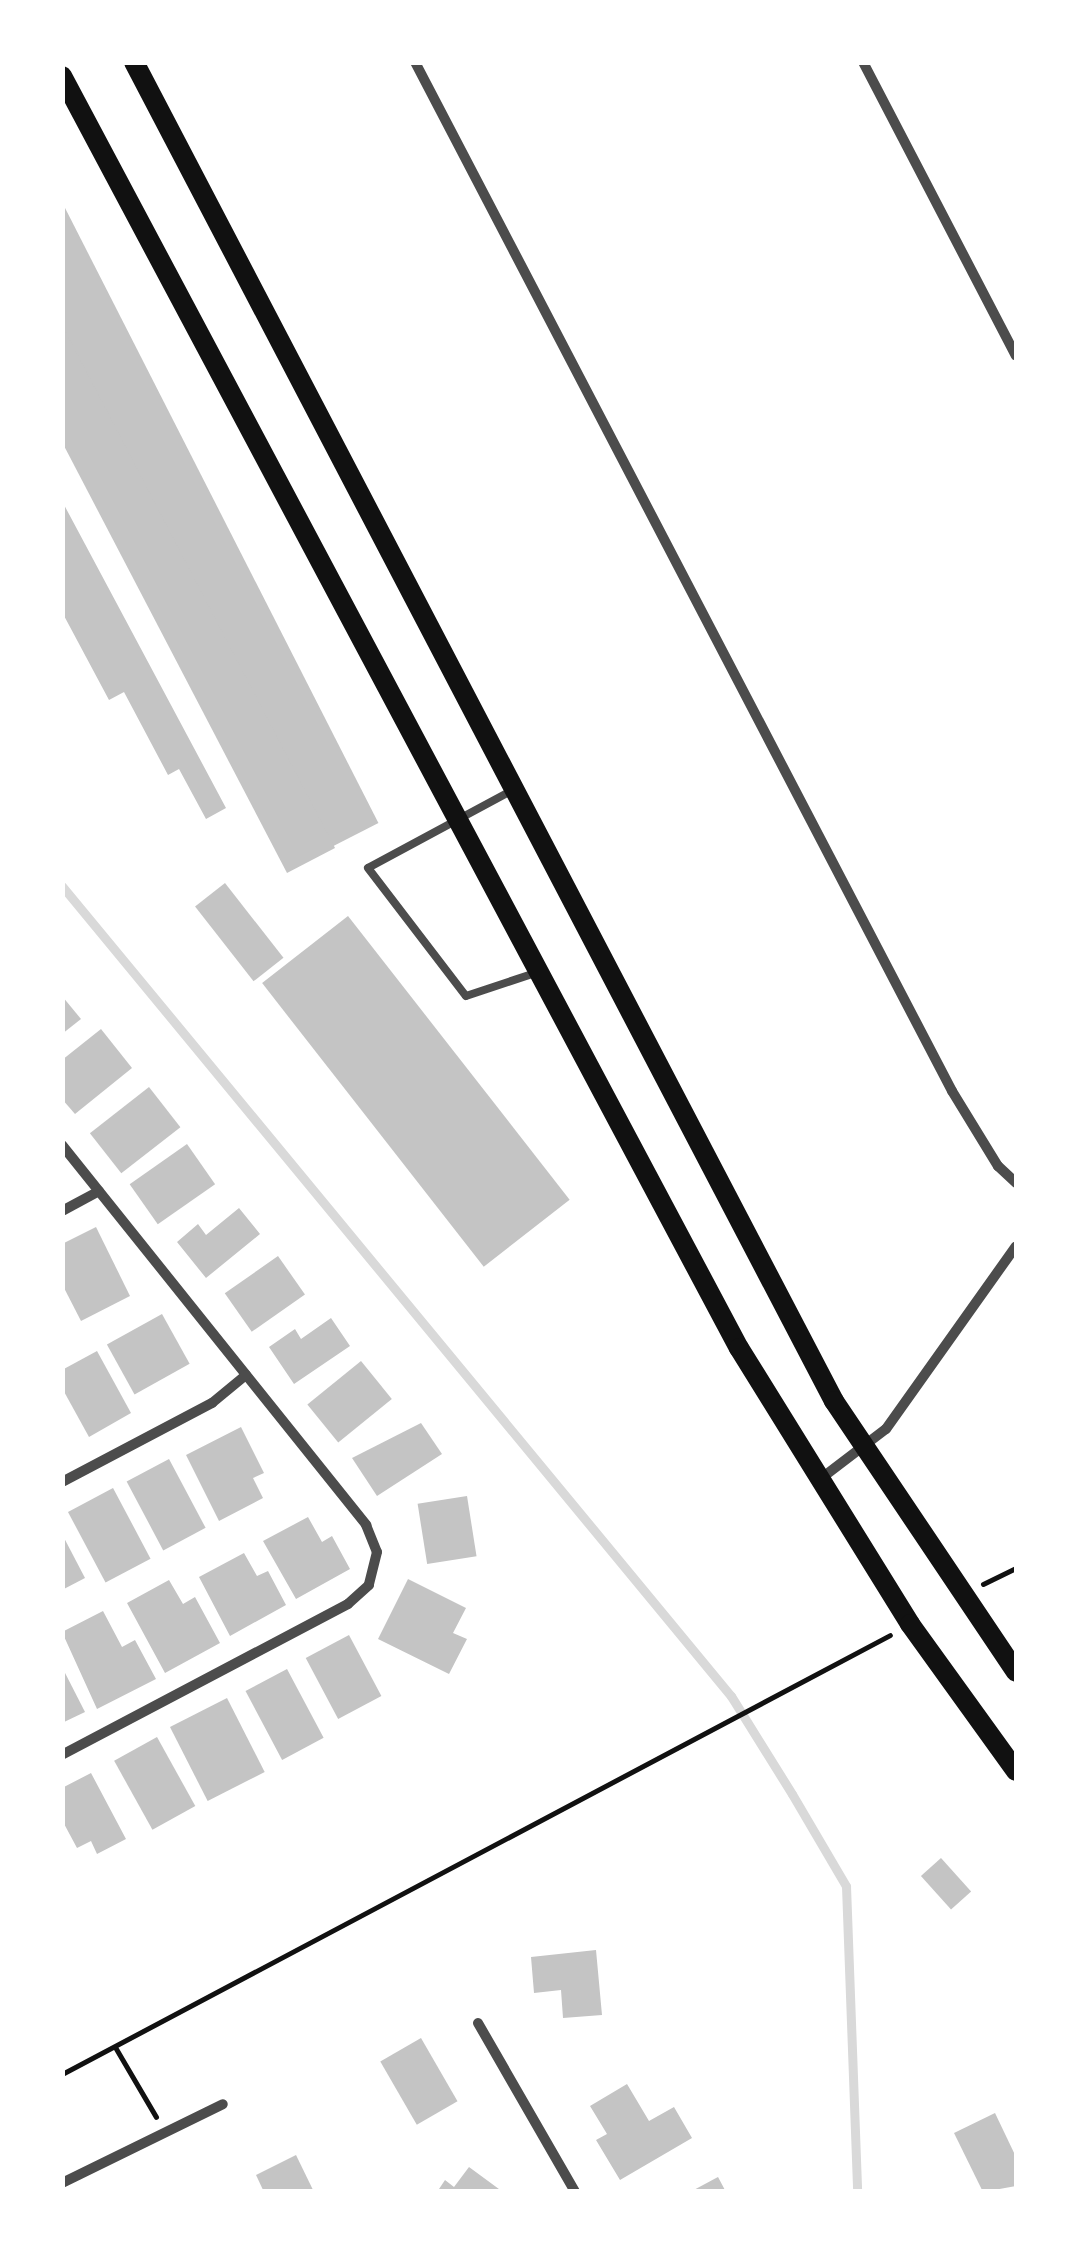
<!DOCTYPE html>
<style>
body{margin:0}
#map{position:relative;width:1079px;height:2254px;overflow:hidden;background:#fff;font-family:Manrope,sans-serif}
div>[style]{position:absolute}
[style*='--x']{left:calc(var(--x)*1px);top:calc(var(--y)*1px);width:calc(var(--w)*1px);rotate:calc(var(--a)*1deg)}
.stream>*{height:9px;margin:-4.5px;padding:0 4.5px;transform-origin:4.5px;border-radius:4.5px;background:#d9d9d9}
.building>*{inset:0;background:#c4c4c4;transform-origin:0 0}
.path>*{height:5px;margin:-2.5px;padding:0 2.5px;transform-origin:2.5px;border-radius:2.5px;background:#111}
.service>*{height:8px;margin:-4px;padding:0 4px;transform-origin:4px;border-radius:4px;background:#4c4c4c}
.minor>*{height:10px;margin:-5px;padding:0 5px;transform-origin:5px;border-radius:5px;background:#4c4c4c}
.secondary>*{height:20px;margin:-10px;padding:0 10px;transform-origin:10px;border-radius:10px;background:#111}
span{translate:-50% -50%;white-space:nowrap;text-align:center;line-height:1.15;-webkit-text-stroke:8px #fff;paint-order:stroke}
.frame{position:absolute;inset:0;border:65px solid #fff;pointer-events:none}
</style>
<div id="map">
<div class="stream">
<i style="--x:62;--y:886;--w:1051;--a:50.45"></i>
<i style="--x:731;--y:1696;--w:115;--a:58.1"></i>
<i style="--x:792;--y:1794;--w:107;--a:59.6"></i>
<i style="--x:846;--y:1886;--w:306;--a:87.9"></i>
</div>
<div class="building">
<i style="left:62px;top:202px;width:697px;height:62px;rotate:63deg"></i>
<i style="clip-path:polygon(62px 325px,335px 848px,287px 873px,62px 442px)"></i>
<i style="clip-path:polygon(62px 501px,226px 808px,206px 819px,179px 769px,168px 775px,124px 692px,109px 700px,62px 612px)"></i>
<i style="left:225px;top:883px;width:95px;height:38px;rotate:52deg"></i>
<i style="left:348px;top:916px;width:360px;height:109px;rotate:52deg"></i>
<i style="clip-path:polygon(62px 996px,81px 1019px,62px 1034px)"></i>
<i style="clip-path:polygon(101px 1029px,132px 1068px,75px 1114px,62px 1099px,62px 1060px)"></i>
<i style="left:149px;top:1087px;width:51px;height:75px;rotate:52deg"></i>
<i style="left:187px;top:1144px;width:49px;height:70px;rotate:55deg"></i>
<i style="clip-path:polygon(239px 1208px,260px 1234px,206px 1278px,177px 1242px,198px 1224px,206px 1235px)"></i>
<i style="clip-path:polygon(96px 1227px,130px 1296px,81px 1321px,62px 1284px,62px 1244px)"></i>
<i style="left:278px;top:1256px;width:47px;height:65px;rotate:55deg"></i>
<i style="left:162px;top:1314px;width:57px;height:63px;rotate:61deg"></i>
<i style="clip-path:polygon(331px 1318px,350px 1346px,294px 1384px,269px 1347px,295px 1329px,301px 1339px)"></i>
<i style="clip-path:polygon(97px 1351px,131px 1413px,89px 1437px,62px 1388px,62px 1370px)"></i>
<i style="left:361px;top:1361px;width:49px;height:69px;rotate:51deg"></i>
<i style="clip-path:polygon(421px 1423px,442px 1454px,377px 1496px,352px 1458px)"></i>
<i style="clip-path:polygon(241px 1427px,264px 1473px,253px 1478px,263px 1498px,219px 1521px,186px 1455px)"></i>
<i style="left:169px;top:1459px;width:78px;height:48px;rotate:62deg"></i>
<i style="left:113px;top:1488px;width:80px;height:51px;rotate:62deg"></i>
<i style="left:467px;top:1496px;width:61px;height:50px;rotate:81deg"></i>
<i style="clip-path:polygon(308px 1517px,322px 1542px,332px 1536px,350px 1569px,296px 1599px,263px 1541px)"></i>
<i style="clip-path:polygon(62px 1534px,85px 1578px,62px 1590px)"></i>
<i style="clip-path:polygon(244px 1553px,257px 1576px,268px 1571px,286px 1605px,230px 1636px,199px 1577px)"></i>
<i style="clip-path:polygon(408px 1579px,466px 1608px,453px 1633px,467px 1639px,449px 1674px,378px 1639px)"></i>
<i style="clip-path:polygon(169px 1580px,183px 1604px,195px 1597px,220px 1643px,165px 1673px,127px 1603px)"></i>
<i style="clip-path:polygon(103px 1611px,122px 1647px,135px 1640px,156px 1679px,97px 1709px,62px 1632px)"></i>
<i style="left:349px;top:1635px;width:69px;height:49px;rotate:62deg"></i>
<i style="clip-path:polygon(62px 1667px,85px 1712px,62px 1723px)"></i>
<i style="left:287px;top:1669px;width:78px;height:47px;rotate:62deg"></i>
<i style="left:227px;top:1698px;width:83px;height:64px;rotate:63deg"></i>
<i style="left:157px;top:1737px;width:79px;height:49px;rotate:61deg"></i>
<i style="clip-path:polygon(91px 1773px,126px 1839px,97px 1854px,91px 1841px,77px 1848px,62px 1820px,62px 1788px)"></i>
<i style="left:941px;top:1858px;width:45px;height:27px;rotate:48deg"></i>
<i style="clip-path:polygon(596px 1950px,602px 2015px,563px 2018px,561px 1990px,534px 1993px,531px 1957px)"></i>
<i style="left:421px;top:2038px;width:73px;height:47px;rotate:60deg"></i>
<i style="clip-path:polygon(627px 2084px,649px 2121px,674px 2107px,692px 2138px,620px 2180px,596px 2140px,607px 2134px,590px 2106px)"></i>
<i style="clip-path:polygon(995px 2113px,1016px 2157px,1016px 2186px,983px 2192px,954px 2133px)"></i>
<i style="clip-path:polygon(296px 2155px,314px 2192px,264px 2192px,256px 2175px)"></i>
<i style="clip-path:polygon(469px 2167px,503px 2192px,437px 2192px,445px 2180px,454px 2187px)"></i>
<i style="clip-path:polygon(718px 2177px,726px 2192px,690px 2192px)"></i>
</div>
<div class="path">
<i style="--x:983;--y:1584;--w:37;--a:-26"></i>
<i style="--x:115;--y:2047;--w:81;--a:59.6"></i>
<i style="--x:62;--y:2074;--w:937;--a:-27.93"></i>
</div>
<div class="service">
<i style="--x:511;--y:791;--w:162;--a:151.7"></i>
<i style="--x:368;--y:868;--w:161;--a:52.6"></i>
<i style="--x:466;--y:996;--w:73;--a:-18.4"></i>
</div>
<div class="minor">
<i style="--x:415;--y:62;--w:1161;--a:62.44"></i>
<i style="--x:952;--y:1091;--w:88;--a:58.5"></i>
<i style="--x:998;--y:1166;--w:25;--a:43"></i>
<i style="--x:863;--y:62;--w:331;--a:62.5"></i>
<i style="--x:62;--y:1145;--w:487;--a:51.3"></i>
<i style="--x:366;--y:1525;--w:29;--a:68"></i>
<i style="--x:377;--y:1552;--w:34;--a:104"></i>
<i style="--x:369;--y:1585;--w:28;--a:138"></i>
<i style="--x:348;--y:1604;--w:323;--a:152.2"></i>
<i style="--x:62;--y:1211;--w:42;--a:-28.4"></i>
<i style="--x:819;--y:1480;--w:84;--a:-37.3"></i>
<i style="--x:886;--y:1429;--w:224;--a:-54.6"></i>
<i style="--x:62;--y:1482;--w:170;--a:-27.8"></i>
<i style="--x:212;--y:1403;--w:44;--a:-39.5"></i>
<i style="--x:478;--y:2023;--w:195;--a:60.1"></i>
<i style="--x:62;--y:2183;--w:179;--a:-26.1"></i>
</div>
<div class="secondary">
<i style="--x:134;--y:62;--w:1511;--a:62.4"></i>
<i style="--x:834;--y:1401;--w:326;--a:56.1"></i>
<i style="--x:62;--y:76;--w:1441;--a:61.98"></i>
<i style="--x:739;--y:1348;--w:325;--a:58.2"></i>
<i style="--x:910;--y:1624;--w:181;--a:54.2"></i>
</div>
<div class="frame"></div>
</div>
